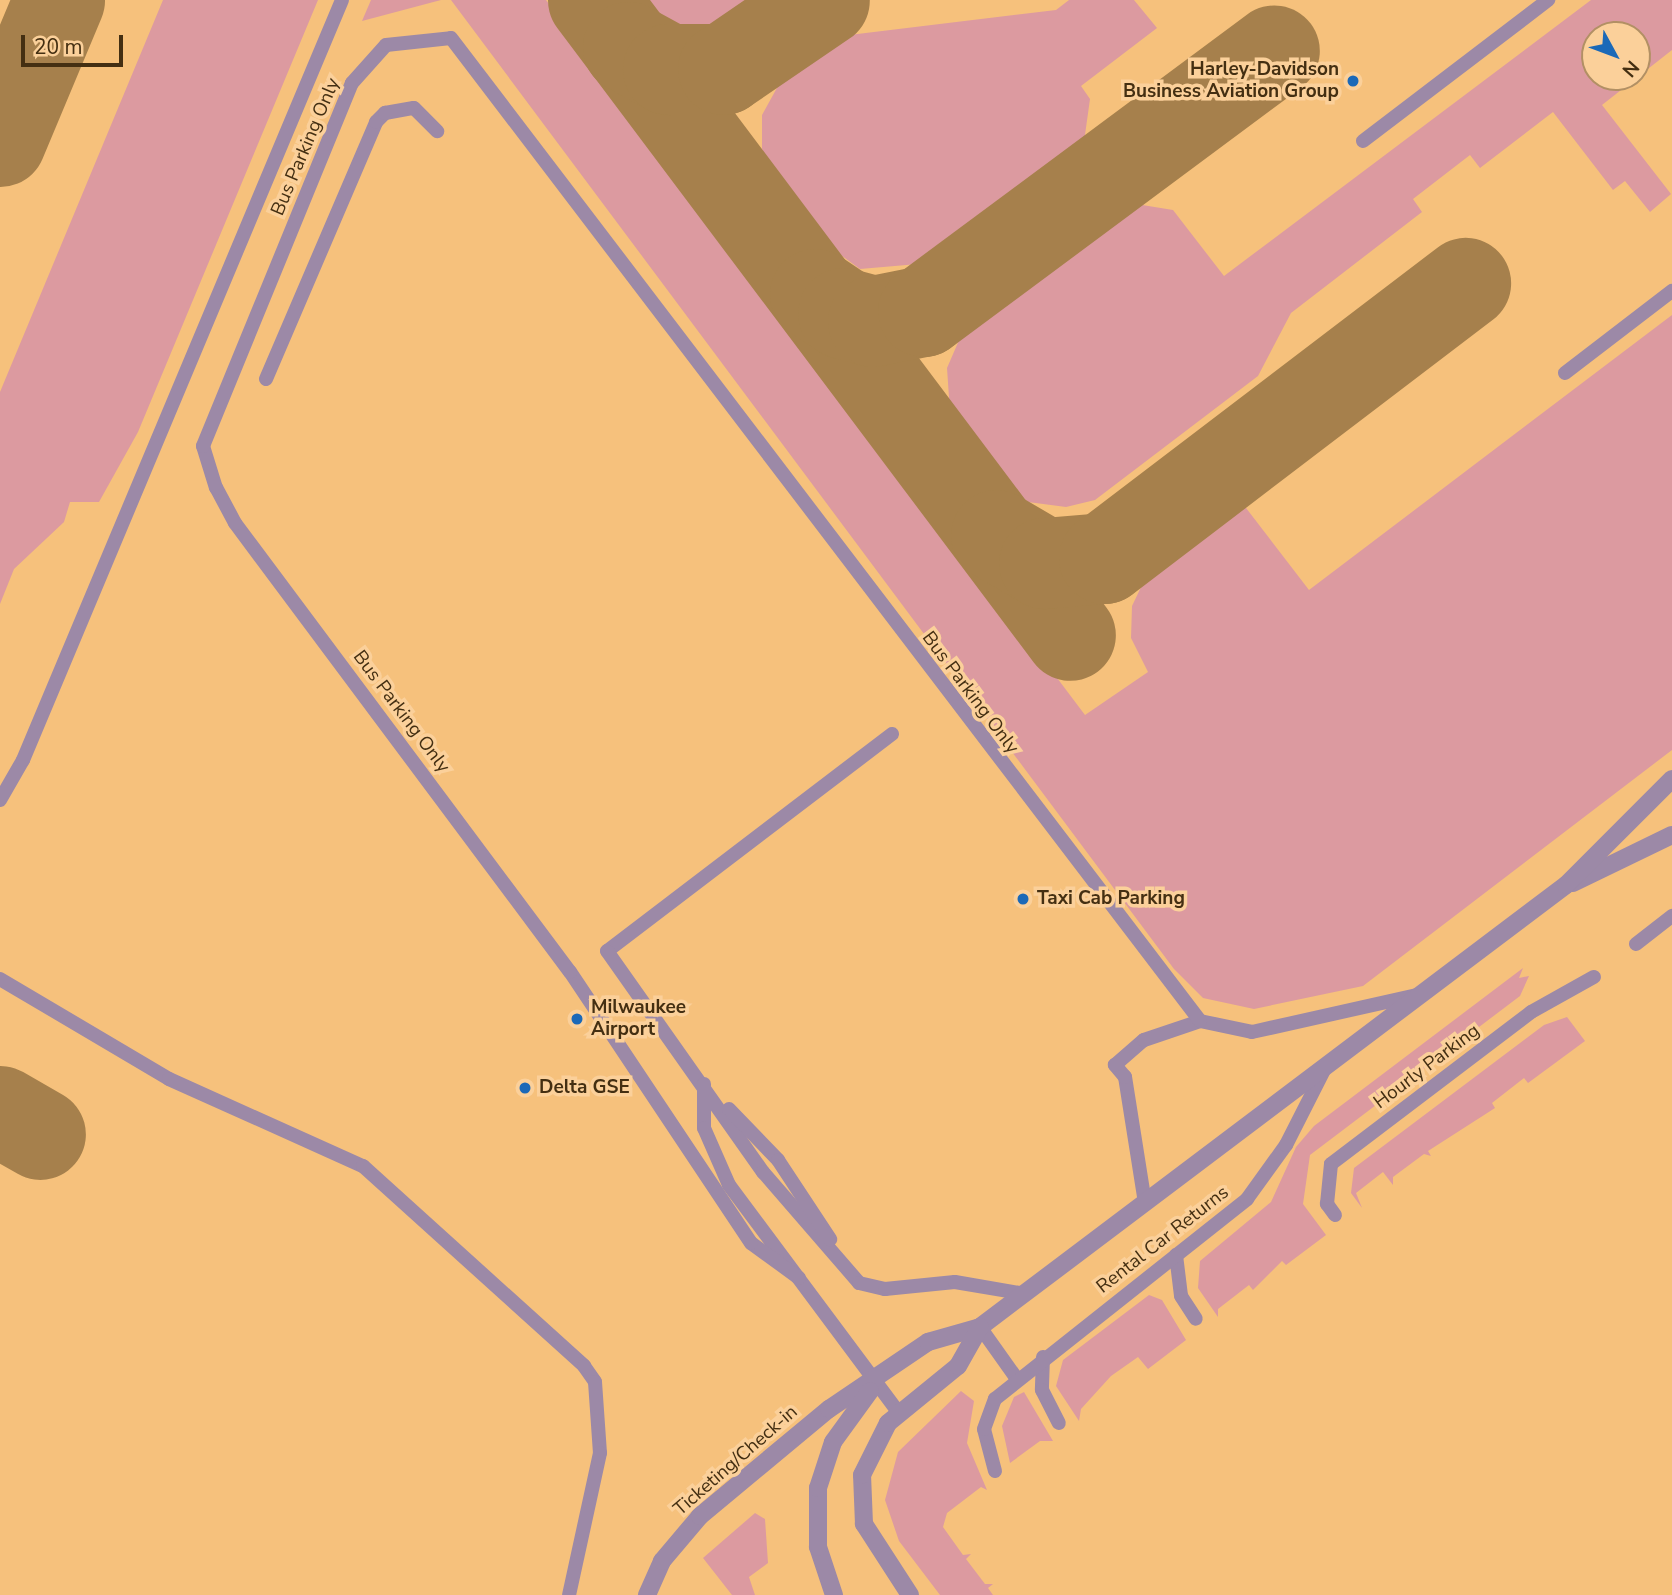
<!DOCTYPE html>
<style>
body{margin:0}
#map{position:relative;width:1672px;height:1595px;overflow:hidden;background:#f6c17c;font-family:"Nunito Sans",sans-serif}
div>[style]{position:absolute}
[style*='--x']{left:calc(var(--x)*1px);top:calc(var(--y)*1px);width:calc(var(--w)*1px);rotate:calc(var(--a)*1deg)}
.green>*{inset:0;background:#dc9aa0}
.taxiway>*{height:91px;margin:-45.5px;padding:0 45.5px;transform-origin:45.5px;border-radius:45.5px;background:#a6804c}
.lane>*{height:14px;margin:-7px;padding:0 7px;transform-origin:7px;border-radius:7px;background:#9c89a7}
.street>*{height:18px;margin:-9px;padding:0 9px;transform-origin:9px;border-radius:9px;background:#9c89a7}
.dots>*{width:19px;height:19px;translate:-50% -50%;box-sizing:border-box;border:4px solid #fbd09a;border-radius:50%}
span{translate:-50% -50%;white-space:nowrap;text-align:center;line-height:1.15;-webkit-text-stroke:7px #fbd09a;paint-order:stroke}
.poi-label{font-size:19px;color:#442f12;font-weight:700}
.right{translate:-100% -50%;text-align:right}
.left{translate:0 -50%;text-align:left}
.street-label{font-size:19px;color:#442f12}
.north{position:absolute;left:1581px;top:21px;width:70px;height:70px;box-sizing:border-box;background:#fbd09a;border:2px solid #b29064;border-radius:50%;rotate:131deg;font-size:19px;font-weight:700;line-height:28px;text-align:center;color:#442f12}
.north::after{content:'';display:block;margin:auto;width:24px;height:32px;background:#1b69b8;clip-path:polygon(50% 0,100% 100%,50% 72%,0 100%)}
.scale{position:absolute;left:21px;top:35px;width:102px;height:32px;box-sizing:border-box;border:4px solid #442f12;border-top:0;padding-left:9px;font-size:21px;line-height:24px;white-space:nowrap;color:#442f12;-webkit-text-stroke:5px #fbd09a;paint-order:stroke}
</style>
<div id="map">
<div class="green">
<i style="clip-path:polygon(163px 0,318px 0,138px 432px,99px 502px,70px 502px,64px 522px,14px 569px,0 604px,0 392px)"></i>
<i style="clip-path:polygon(371px 0,441px 0,362px 21px)"></i>
<i style="clip-path:polygon(451px 0,546px 0,1085px 715px,1148px 672px,1131px 638px,1132px 606px,1143px 583px,1243px 504px,1309px 590px,1672px 315px,1672px 750px,1363px 986px,1254px 1009px,1203px 998px,1174px 969px)"></i>
<i style="clip-path:polygon(641px 0,759px 0,730px 22px,687px 27px,656px 15px)"></i>
<i style="clip-path:polygon(1069px 0,1134px 0,1157px 28px,1081px 86px,1090px 99px,1084px 142px,918px 264px,860px 269px,827px 245px,773px 174px,762px 149px,762px 115px,778px 86px,841px 36px,1056px 10px)"></i>
<i style="clip-path:polygon(evenodd,1591px 0,1672px 0,1672px 50px,1602px 105px,1671px 194px,1650px 212px,1625px 181px,1613px 190px,1553px 112px,1480px 168px,1470px 155px,1413px 199px,1422px 212px,1291px 313px,1258px 376px,1095px 500px,1066px 507px,1028px 502px,1009px 489px,950px 412px,947px 368px,963px 331px,1130px 203px,1173px 210px,1224px 276px,1591px 0,1595px 35px,1637px 35px,1637px 77px,1595px 77px,1595px 35px)"></i>
<i style="clip-path:polygon(1523px 968px,1519px 978px,1529px 976px,1520px 996px,1310px 1155px,1303px 1204px,1326px 1235px,1286px 1265px,1282px 1261px,1253px 1290px,1249px 1285px,1218px 1309px,1218px 1317px,1198px 1288px,1200px 1261px,1271px 1202px,1296px 1147px,1314px 1126px)"></i>
<i style="clip-path:polygon(1567px 1017px,1585px 1041px,1528px 1083px,1524px 1078px,1492px 1103px,1495px 1108px,1428px 1151px,1431px 1156px,1424px 1154px,1393px 1177px,1393px 1185px,1383px 1172px,1356px 1193px,1362px 1208px,1351px 1193px,1354px 1168px,1544px 1025px)"></i>
<i style="clip-path:polygon(1149px 1295px,1162px 1300px,1186px 1340px,1148px 1369px,1138px 1357px,1111px 1376px,1081px 1409px,1079px 1421px,1056px 1386px,1063px 1360px)"></i>
<i style="clip-path:polygon(961px 1391px,974px 1401px,967px 1443px,987px 1490px,981px 1487px,947px 1513px,943px 1527px,963px 1555px,971px 1554px,966px 1559px,985px 1584px,993px 1584px,988px 1588px,993px 1595px,940px 1595px,899px 1541px,885px 1500px,898px 1452px)"></i>
<i style="clip-path:polygon(1024px 1392px,1053px 1441px,1040px 1441px,1010px 1463px,1002px 1426px,1014px 1397px)"></i>
<i style="clip-path:polygon(755px 1513px,765px 1519px,768px 1563px,749px 1577px,755px 1595px,732px 1595px,703px 1558px)"></i>
</div>
<div class="taxiway">
<i style="--x:593;--y:0;--w:794;--a:53.09"></i>
<i style="--x:628;--y:47;--w:46;--a:28.8"></i>
<i style="--x:668;--y:69;--w:55;--a:0"></i>
<i style="--x:723;--y:69;--w:122;--a:-34.3"></i>
<i style="--x:0;--y:141;--w:153;--a:-67.3"></i>
<i style="--x:815;--y:294;--w:34;--a:34"></i>
<i style="--x:843;--y:313;--w:31;--a:15"></i>
<i style="--x:873;--y:321;--w:51;--a:-11.3"></i>
<i style="--x:923;--y:311;--w:437;--a:-36.6"></i>
<i style="--x:996;--y:535;--w:56;--a:30.3"></i>
<i style="--x:1044;--y:563;--w:60;--a:-4.8"></i>
<i style="--x:1104;--y:558;--w:454;--a:-37.3"></i>
<i style="--x:0;--y:1111;--w:46;--a:29.9"></i>
</div>
<div class="lane">
<i style="--x:1363;--y:141;--w:233;--a:-37.3"></i>
<i style="--x:1565;--y:373;--w:135;--a:-37.5"></i>
<i style="--x:266;--y:379;--w:280;--a:-66.8"></i>
<i style="--x:376;--y:122;--w:13;--a:-45"></i>
<i style="--x:385;--y:113;--w:29;--a:-10"></i>
<i style="--x:414;--y:108;--w:33;--a:45"></i>
<i style="--x:892;--y:734;--w:358;--a:142.7"></i>
<i style="--x:607;--y:951;--w:271;--a:54.8"></i>
<i style="--x:763;--y:1172;--w:147;--a:49.1"></i>
<i style="--x:859;--y:1283;--w:27;--a:13"></i>
<i style="--x:885;--y:1289;--w:70;--a:-5.7"></i>
<i style="--x:955;--y:1282;--w:71;--a:9.7"></i>
<i style="--x:0;--y:800;--w:46;--a:-60.1"></i>
<i style="--x:23;--y:760;--w:824;--a:-67.23"></i>
<i style="--x:1636;--y:944;--w:46;--a:-37.9"></i>
<i style="--x:0;--y:979;--w:196;--a:30.6"></i>
<i style="--x:169;--y:1079;--w:213;--a:24.2"></i>
<i style="--x:363;--y:1166;--w:298;--a:42.1"></i>
<i style="--x:584;--y:1366;--w:19;--a:55"></i>
<i style="--x:595;--y:1382;--w:71;--a:86"></i>
<i style="--x:600;--y:1453;--w:145;--a:102.3"></i>
<i style="--x:704;--y:1084;--w:44;--a:90"></i>
<i style="--x:704;--y:1128;--w:62;--a:66.3"></i>
<i style="--x:729;--y:1185;--w:284;--a:53.3"></i>
<i style="--x:729;--y:1109;--w:71;--a:46.1"></i>
<i style="--x:778;--y:1160;--w:95;--a:56.6"></i>
<i style="--x:1145;--y:1203;--w:128;--a:-99"></i>
<i style="--x:1125;--y:1077;--w:16;--a:-130"></i>
<i style="--x:1115;--y:1065;--w:38;--a:-41"></i>
<i style="--x:1144;--y:1040;--w:59;--a:-18.7"></i>
<i style="--x:1200;--y:1021;--w:53;--a:11.9"></i>
<i style="--x:1252;--y:1032;--w:170;--a:-12.6"></i>
<i style="--x:1335;--y:1215;--w:14;--a:-126"></i>
<i style="--x:1327;--y:1204;--w:40;--a:-84.3"></i>
<i style="--x:1331;--y:1164;--w:251;--a:-37.2"></i>
<i style="--x:1531;--y:1012;--w:72;--a:-29.1"></i>
<i style="--x:1176;--y:1255;--w:41;--a:83"></i>
<i style="--x:1181;--y:1296;--w:27;--a:57"></i>
<i style="--x:799;--y:1278;--w:59;--a:-143.9"></i>
<i style="--x:751;--y:1243;--w:326;--a:-123.7"></i>
<i style="--x:570;--y:972;--w:560;--a:-126.73"></i>
<i style="--x:235;--y:523;--w:40;--a:-118"></i>
<i style="--x:216;--y:488;--w:44;--a:-107.2"></i>
<i style="--x:203;--y:446;--w:392;--a:-67.7"></i>
<i style="--x:352;--y:83;--w:51;--a:-48.2"></i>
<i style="--x:386;--y:45;--w:65;--a:-6.1"></i>
<i style="--x:451;--y:38;--w:1236;--a:52.69"></i>
<i style="--x:980;--y:1327;--w:64;--a:54.6"></i>
<i style="--x:1043;--y:1357;--w:33;--a:92"></i>
<i style="--x:1042;--y:1390;--w:37;--a:63"></i>
<i style="--x:995;--y:1471;--w:43;--a:-104.7"></i>
<i style="--x:984;--y:1429;--w:32;--a:-70"></i>
<i style="--x:995;--y:1399;--w:322;--a:-38.4"></i>
<i style="--x:1247;--y:1199;--w:67;--a:-54.2"></i>
<i style="--x:1286;--y:1145;--w:86;--a:-63.1"></i>
</div>
<div class="street">
<i style="--x:1573;--y:883;--w:110;--a:-25.9"></i>
<i style="--x:647;--y:1595;--w:37;--a:-66"></i>
<i style="--x:662;--y:1561;--w:59;--a:-49.8"></i>
<i style="--x:700;--y:1516;--w:168;--a:-39.7"></i>
<i style="--x:829;--y:1409;--w:120;--a:-34.1"></i>
<i style="--x:928;--y:1342;--w:54;--a:-16.1"></i>
<i style="--x:980;--y:1327;--w:734;--a:-37.03"></i>
<i style="--x:1566;--y:885;--w:150;--a:-45"></i>
<i style="--x:834;--y:1595;--w:51;--a:-108.4"></i>
<i style="--x:818;--y:1547;--w:59;--a:-90"></i>
<i style="--x:818;--y:1488;--w:48;--a:-71.9"></i>
<i style="--x:833;--y:1442;--w:63;--a:-54"></i>
<i style="--x:910;--y:1595;--w:85;--a:-122.9"></i>
<i style="--x:864;--y:1524;--w:49;--a:-92.3"></i>
<i style="--x:862;--y:1475;--w:58;--a:-63.4"></i>
<i style="--x:888;--y:1423;--w:90;--a:-39.2"></i>
<i style="--x:958;--y:1366;--w:45;--a:-60.6"></i>
</div>
<div class="dots">
<i style="left:1353px;top:81px;background:#1b69b8"></i>
<i style="left:1023px;top:899px;background:#1b69b8"></i>
<i style="left:577px;top:1019px;background:#1b69b8"></i>
<i style="left:525px;top:1088px;background:#1b69b8"></i>
</div>
<div class="poi-label">
<span class="right" style="left:1339px;top:81px">Harley-Davidson<br>Business Aviation Group</span>
<span class="left" style="left:1037px;top:899px">Taxi Cab Parking</span>
<span class="left" style="left:591px;top:1019px">Milwaukee<br>Airport</span>
<span class="left" style="left:539px;top:1088px">Delta GSE</span>
</div>
<div class="street-label">
<span style="left:306px;top:147px;rotate:-67deg">Bus Parking Only</span>
<span style="left:970px;top:693px;rotate:53deg">Bus Parking Only</span>
<span style="left:401px;top:712px;rotate:53deg">Bus Parking Only</span>
<span style="left:1427px;top:1067px;rotate:-37deg">Hourly Parking</span>
<span style="left:1163px;top:1240px;rotate:-38deg">Rental Car Returns</span>
<span style="left:736px;top:1461px;rotate:-41deg">Ticketing/Check-in</span>
</div>
<div class="north">N</div>
<div class="scale">20 m</div>
</div>
